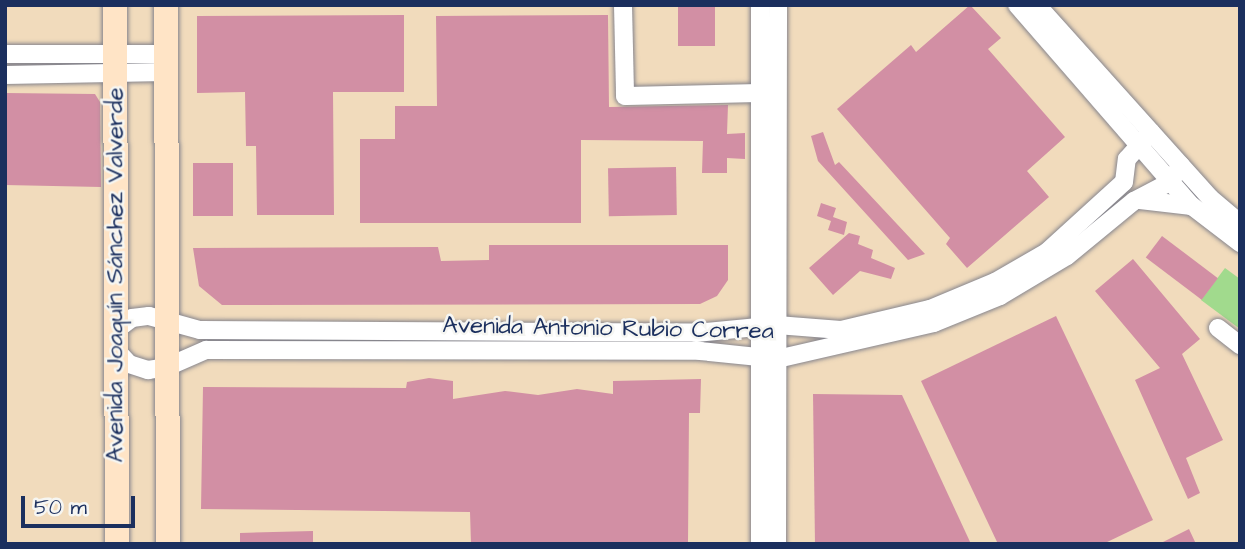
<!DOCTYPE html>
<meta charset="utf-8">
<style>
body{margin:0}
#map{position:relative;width:1245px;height:549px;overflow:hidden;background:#f1dbbc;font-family:"Architects Daughter",sans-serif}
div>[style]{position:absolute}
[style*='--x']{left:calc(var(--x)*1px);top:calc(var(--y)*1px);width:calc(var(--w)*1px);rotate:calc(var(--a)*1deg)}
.green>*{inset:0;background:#a1da8d}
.building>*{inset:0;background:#d28fa4;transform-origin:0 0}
.roads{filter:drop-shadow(0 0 2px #86858d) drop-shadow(0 0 2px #86858d)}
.minor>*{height:18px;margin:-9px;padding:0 9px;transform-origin:9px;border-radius:9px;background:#fff}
.secondary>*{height:24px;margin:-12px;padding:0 12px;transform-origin:12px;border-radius:12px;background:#ffe4c6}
span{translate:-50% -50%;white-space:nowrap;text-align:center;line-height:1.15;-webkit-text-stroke:5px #f6f6f2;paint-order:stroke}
.street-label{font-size:24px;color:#1b2f5e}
.frame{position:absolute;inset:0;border:7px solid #1b2f5e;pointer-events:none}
.scale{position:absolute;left:21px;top:496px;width:114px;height:32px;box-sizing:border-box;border:4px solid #1b2f5e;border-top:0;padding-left:9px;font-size:21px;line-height:24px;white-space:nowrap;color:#1b2f5e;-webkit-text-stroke:5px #f6f6f2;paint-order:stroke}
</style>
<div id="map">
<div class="green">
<i style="clip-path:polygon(1225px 268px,1240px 279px,1240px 329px,1201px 300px)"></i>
</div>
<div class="building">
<i style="left:678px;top:5px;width:37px;height:41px"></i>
<i style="clip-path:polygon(970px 5px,1001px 38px,988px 49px,1065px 137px,1027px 171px,1049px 197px,967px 268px,946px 244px,950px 238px,837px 109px,911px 45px,916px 52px)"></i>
<i style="clip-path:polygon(404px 15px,404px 92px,333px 92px,334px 215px,257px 215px,256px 146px,246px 146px,245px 92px,197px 93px,197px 16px)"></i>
<i style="clip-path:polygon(608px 15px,609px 107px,728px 105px,727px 134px,745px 133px,745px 159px,727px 158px,727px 173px,702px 173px,703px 141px,581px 140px,581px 223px,360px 223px,360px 139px,395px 139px,395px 106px,437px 106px,436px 16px)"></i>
<i style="clip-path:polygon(5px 93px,95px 94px,100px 102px,101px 187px,5px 185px)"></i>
<i style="clip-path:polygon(823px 132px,835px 165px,839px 162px,925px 254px,908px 260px,818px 161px,811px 136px)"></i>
<i style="left:193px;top:163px;width:40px;height:53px"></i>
<i style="left:676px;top:167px;width:48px;height:68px;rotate:89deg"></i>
<i style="clip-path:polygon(821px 203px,836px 208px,833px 217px,847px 222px,844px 235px,828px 230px,831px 221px,817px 216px)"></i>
<i style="clip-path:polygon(849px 233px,860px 236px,858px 244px,873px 250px,871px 258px,895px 268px,891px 279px,860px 271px,833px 295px,809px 268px)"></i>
<i style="left:1162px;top:236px;width:70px;height:27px;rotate:37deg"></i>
<i style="clip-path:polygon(489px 245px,728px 245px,728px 280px,717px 296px,700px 304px,222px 305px,199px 286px,193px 248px,438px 247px,441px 261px,489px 260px)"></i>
<i style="clip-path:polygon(1133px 259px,1200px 339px,1182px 354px,1223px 440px,1186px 458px,1200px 493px,1188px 499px,1135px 380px,1160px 368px,1095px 291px)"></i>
<i style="clip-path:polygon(1056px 316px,1153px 520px,1103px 544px,998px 544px,921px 381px)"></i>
<i style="clip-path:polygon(429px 378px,453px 381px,453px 399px,505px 391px,538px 395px,577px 389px,613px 394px,613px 381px,701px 379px,700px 413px,689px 413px,688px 544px,471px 544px,470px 512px,201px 509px,203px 387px,406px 388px,407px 382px)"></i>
<i style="clip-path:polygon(813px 394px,902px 395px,971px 544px,815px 544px)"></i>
<i style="clip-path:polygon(1189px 529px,1196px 544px,1159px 544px)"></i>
<i style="clip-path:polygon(313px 531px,313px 544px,240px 544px,240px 533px)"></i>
</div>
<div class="roads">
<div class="minor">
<i style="--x:623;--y:5;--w:91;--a:88.7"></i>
<i style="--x:625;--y:96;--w:136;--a:-1.3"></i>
<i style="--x:1017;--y:5;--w:267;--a:49"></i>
<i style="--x:1192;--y:206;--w:61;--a:37.6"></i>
<i style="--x:1037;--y:5;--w:259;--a:48.1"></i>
<i style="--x:1210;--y:198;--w:39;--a:40"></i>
<i style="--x:5;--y:54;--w:161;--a:0"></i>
<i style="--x:5;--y:75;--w:161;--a:-1.1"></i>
<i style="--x:1140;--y:200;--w:52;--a:6.6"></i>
<i style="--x:1218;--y:328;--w:28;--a:38"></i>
<i style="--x:116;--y:330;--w:20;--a:-37"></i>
<i style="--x:132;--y:318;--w:17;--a:-7"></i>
<i style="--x:149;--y:316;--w:53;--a:15.4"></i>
<i style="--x:200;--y:330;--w:496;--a:0.3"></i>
<i style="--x:696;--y:333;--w:81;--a:-5.6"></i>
<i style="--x:777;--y:325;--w:64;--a:4.5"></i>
<i style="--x:841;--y:330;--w:91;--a:-13.3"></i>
<i style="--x:930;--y:309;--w:70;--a:-22.6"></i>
<i style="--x:995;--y:282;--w:60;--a:-30"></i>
<i style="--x:1047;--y:252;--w:104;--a:-42.3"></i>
<i style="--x:1124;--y:182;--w:23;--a:-83"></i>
<i style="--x:1127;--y:159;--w:36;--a:-48"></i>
<i style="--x:116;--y:350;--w:19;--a:47"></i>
<i style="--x:129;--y:364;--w:20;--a:18"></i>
<i style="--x:148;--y:370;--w:19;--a:-9"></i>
<i style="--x:167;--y:367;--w:43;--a:-23.6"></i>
<i style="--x:206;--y:350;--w:494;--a:0.1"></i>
<i style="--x:700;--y:351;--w:77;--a:5.9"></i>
<i style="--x:777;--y:359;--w:161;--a:-12.9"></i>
<i style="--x:934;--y:323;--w:71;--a:-22.2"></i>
<i style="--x:1000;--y:296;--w:78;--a:-30.8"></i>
<i style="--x:1067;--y:256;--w:87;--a:-39.4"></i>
<i style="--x:1134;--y:201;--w:41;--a:-27.8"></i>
<i style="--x:1170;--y:182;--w:20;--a:-57"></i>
<i style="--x:760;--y:544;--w:539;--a:-90"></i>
<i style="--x:777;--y:544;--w:539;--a:-89.89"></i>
</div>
<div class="secondary">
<i style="--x:115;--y:5;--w:539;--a:89.79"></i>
<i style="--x:166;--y:5;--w:539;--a:89.79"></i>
</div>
</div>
<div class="street-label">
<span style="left:116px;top:275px;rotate:-90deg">Avenida Joaquín Sánchez Valverde</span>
<span style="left:608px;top:329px;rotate:1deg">Avenida Antonio Rubio Correa</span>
</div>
<div class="frame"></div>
<div class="scale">50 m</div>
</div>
